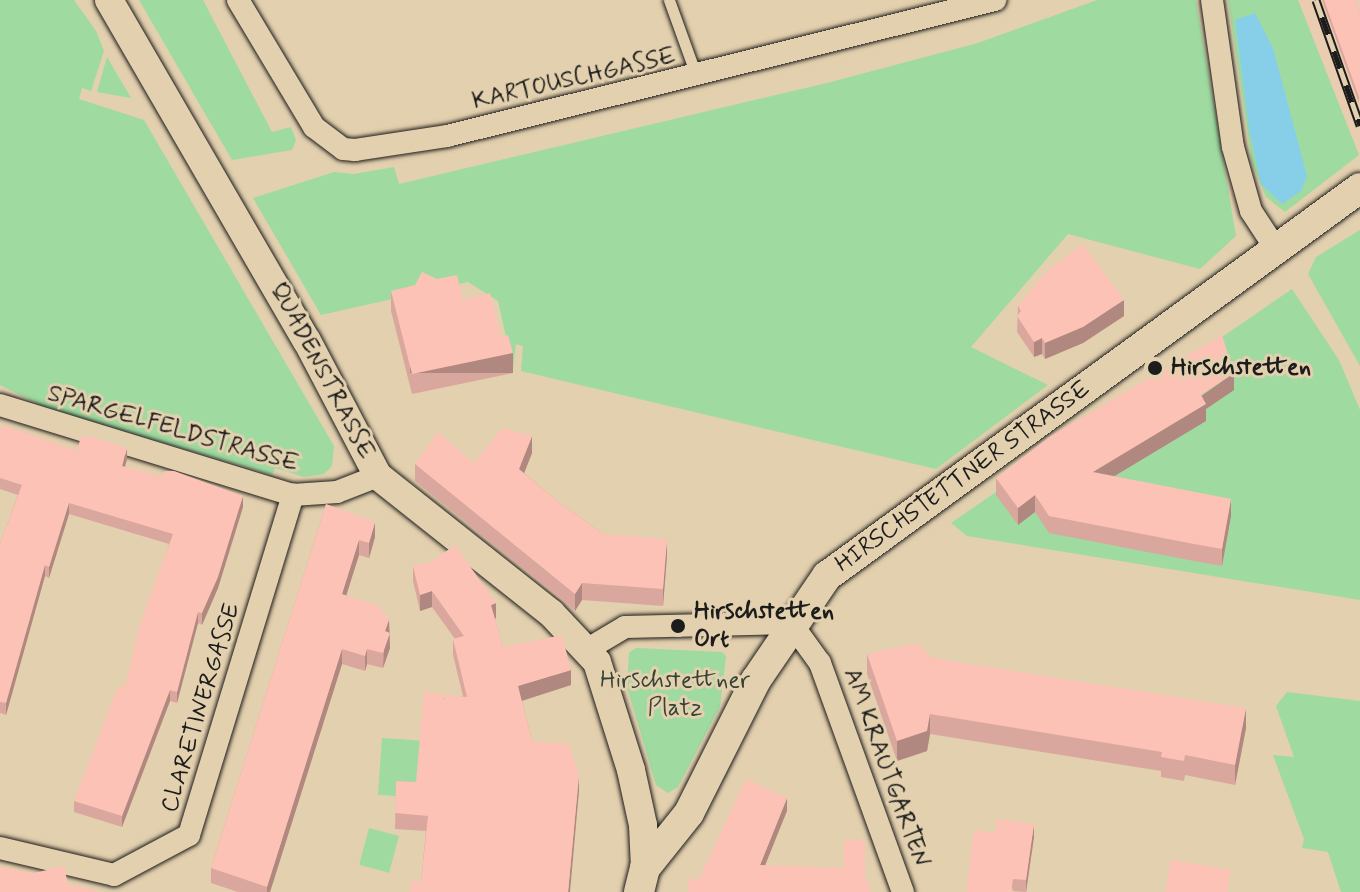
<!DOCTYPE html>
<style>
body{margin:0}
#map{position:relative;width:1360px;height:892px;overflow:hidden;background:#e3d0ae;font-family:Mynerve,sans-serif}
div>[style]{position:absolute}
[style*='--x']{left:calc(var(--x)*1px);top:calc(var(--y)*1px);width:calc(var(--w)*1px);rotate:calc(var(--a)*1deg)}
.built>*{inset:0;background:#eaccb0}
.green>*{inset:0;background:#9fdaa0;transform-origin:0 0}
.water>*{inset:0;background:#87cfe8}
.roads{filter:drop-shadow(0 0 2px #1c1c1c) drop-shadow(0 0 2px #1c1c1c)}
.service>*{height:11px;margin:-5.5px;padding:0 5.5px;transform-origin:5.5px;border-radius:5.5px;background:#e3d0ae}
.minor>*{height:22px;margin:-11px;padding:0 11px;transform-origin:11px;border-radius:11px;background:#e3d0ae}
.tertiary>*{height:28px;margin:-14px;padding:0 14px;transform-origin:14px;border-radius:14px;background:#e3d0ae}
.secondary>*{height:30px;margin:-15px;padding:0 15px;transform-origin:15px;border-radius:15px;background:#e3d0ae}
.rail>*{height:9px;margin-top:-4.5px;transform-origin:0;background:repeating-linear-gradient(90deg,#e3d0ae 0 18px,#1c1c1c 0 36px);box-sizing:border-box;border-block:2px solid #1c1c1c}
.wall>*{inset:0;background:#d9a79d}
.shaded-wall>*{inset:0;background:#b0887f;transform-origin:0 0}
.building>*{inset:0;background:#fcc2b6}
.dots>*{width:22px;height:22px;translate:-50% -50%;box-sizing:border-box;border:4px solid #e3d0ae;border-radius:50%}
span{translate:-50% -50%;white-space:nowrap;text-align:center;line-height:1.15;-webkit-text-stroke:6px #e3d0ae;paint-order:stroke}
.street-label{font-size:24px;color:#1c1c1c}
.poi-label{font-size:24px;color:#1c1c1c;font-weight:700}
.left{translate:0 -50%;text-align:left}
.park-label{font-size:24px;color:#364236}
</style>
<div id="map">
<div class="built">
<i style="clip-path:polygon(1298px 0,1360px 0,1359px 155px,1337px 112px)"></i>
</div>
<div class="green">
<i style="clip-path:polygon(0 0,74px 0,96px 31px,104px 51px,91px 91px,82px 88px,79px 99px,144px 120px,334px 446px,332px 466px,324px 474px,304px 477px,275px 468px,272px 475px,46px 408px,0 385px)"></i>
<i style="clip-path:polygon(139px 0,203px 0,272px 132px,291px 127px,296px 140px,292px 150px,232px 160px)"></i>
<i style="clip-path:polygon(1097px 0,1196px 0,1236px 236px,1200px 269px,1068px 234px,971px 347px,1048px 385px,936px 469px,521px 371px,523px 346px,516px 344px,513px 368px,498px 301px,468px 282px,321px 315px,253px 198px,334px 172px,354px 174px,394px 167px,399px 184px,827px 83px,978px 43px)"></i>
<i style="clip-path:polygon(1228px 0,1298px 0,1359px 155px,1285px 212px,1266px 197px,1252px 163px)"></i>
<i style="clip-path:polygon(107px 57px,131px 98px,97px 92px)"></i>
<i style="clip-path:polygon(1360px 230px,1360px 366px,1308px 274px,1316px 257px)"></i>
<i style="clip-path:polygon(1292px 289px,1339px 360px,1360px 410px,1360px 600px,967px 536px,951px 523px)"></i>
<i style="clip-path:polygon(636px 648px,722px 652px,726px 656px,720px 707px,678px 787px,668px 793px,656px 785px,627px 687px,629px 653px)"></i>
<i style="clip-path:polygon(1287px 692px,1360px 701px,1360px 892px,1341px 892px,1328px 852px,1302px 848px,1304px 839px,1273px 755px,1294px 757px,1276px 706px)"></i>
<i style="left:382px;top:738px;width:40px;height:57px;rotate:4deg"></i>
<i style="left:369px;top:828px;width:31px;height:38px;rotate:15deg"></i>
</div>
<div class="water">
<i style="clip-path:polygon(1255px 13px,1273px 48px,1307px 176px,1301px 191px,1282px 204px,1261px 184px,1249px 129px,1235px 20px)"></i>
</div>
<div class="roads">
<div class="service">
<i style="--x:669;--y:0;--w:80;--a:70.2"></i>
</div>
<div class="minor">
<i style="--x:238;--y:0;--w:148;--a:59.1"></i>
<i style="--x:314;--y:127;--w:36;--a:37"></i>
<i style="--x:343;--y:149;--w:12;--a:5"></i>
<i style="--x:355;--y:150;--w:93;--a:-8.7"></i>
<i style="--x:447;--y:136;--w:565;--a:-13.94"></i>
<i style="--x:1212;--y:0;--w:148;--a:81.9"></i>
<i style="--x:1233;--y:147;--w:66;--a:74.3"></i>
<i style="--x:1251;--y:211;--w:45;--a:56.7"></i>
<i style="--x:0;--y:405;--w:307;--a:17.1"></i>
<i style="--x:293;--y:495;--w:44;--a:-3.9"></i>
<i style="--x:337;--y:492;--w:44;--a:-21.3"></i>
<i style="--x:588;--y:649;--w:43;--a:-30.7"></i>
<i style="--x:625;--y:627;--w:166;--a:-1.4"></i>
<i style="--x:791;--y:623;--w:49;--a:54.1"></i>
<i style="--x:820;--y:663;--w:244;--a:70.1"></i>
<i style="--x:0;--y:848;--w:117;--a:13.3"></i>
<i style="--x:114;--y:875;--w:85;--a:-28.1"></i>
<i style="--x:189;--y:835;--w:356;--a:-73"></i>
</div>
<div class="tertiary">
<i style="--x:109;--y:0;--w:394;--a:59.9"></i>
<i style="--x:307;--y:341;--w:153;--a:62.3"></i>
<i style="--x:378;--y:476;--w:221;--a:38.4"></i>
<i style="--x:551;--y:613;--w:67;--a:46.8"></i>
<i style="--x:597;--y:662;--w:113;--a:72.5"></i>
<i style="--x:631;--y:770;--w:56;--a:77.7"></i>
<i style="--x:643;--y:825;--w:43;--a:87.3"></i>
</div>
<div class="secondary">
<i style="--x:639;--y:892;--w:25;--a:-76"></i>
<i style="--x:645;--y:868;--w:70;--a:-51.3"></i>
<i style="--x:689;--y:813;--w:149;--a:-63.3"></i>
<i style="--x:756;--y:680;--w:126;--a:-55.7"></i>
<i style="--x:827;--y:576;--w:659;--a:-36.05"></i>
</div>
</div>
<div class="rail">
<i style="--x:1316;--y:0;--w:133;--a:70.6"></i>
</div>
<div class="wall">
<i style="clip-path:polygon(1322px 0,1355px 0,1360px 13px,1359px 103px)"></i>
<i style="clip-path:polygon(391px 291px,463px 300px,501px 337px,513px 373px,412px 394px,391px 311px)"></i>
<i style="clip-path:polygon(1018px 306px,1124px 316px,1083px 343px,1045px 359px,1042px 354px,1034px 357px,1017px 332px)"></i>
<i style="clip-path:polygon(1234px 390px,1206px 409px,1206px 421px,1114px 476px,1231px 516px,1222px 566px,1194px 561px,1049px 533px,1035px 512px,1018px 525px,996px 495px,996px 478px)"></i>
<i style="clip-path:polygon(0 429px,77px 451px,127px 459px,125px 467px,243px 507px,218px 588px,202px 625px,198px 623px,177px 703px,170px 701px,122px 827px,74px 812px,74px 801px,125px 687px,169px 544px,69px 514px,49px 578px,45px 576px,6px 715px,0 713px,0 544px,18px 495px,0 489px)"></i>
<i style="clip-path:polygon(532px 453px,524px 473px,556px 500px,603px 534px,667px 556px,663px 606px,582px 600px,575px 611px,415px 481px,415px 464px,474px 463px)"></i>
<i style="clip-path:polygon(326px 504px,375px 537px,369px 558px,359px 555px,346px 595px,389px 620px,390px 648px,383px 668px,367px 664px,365px 671px,342px 664px,270px 892px,238px 892px,211px 883px,211px 868px)"></i>
<i style="clip-path:polygon(413px 566px,496px 618px,495px 619px,503px 647px,571px 685px,522px 701px,532px 741px,579px 791px,421px 882px,426px 831px,395px 829px,396px 781px,416px 782px,444px 698px,463px 696px,453px 655px,453px 639px,455px 639px,432px 607px,420px 611px,413px 581px)"></i>
<i style="clip-path:polygon(867px 654px,933px 658px,1246px 728px,1235px 785px,1185px 775px,1184px 781px,1161px 777px,1161px 771px,930px 734px,927px 751px,897px 761px,867px 674px)"></i>
<i style="clip-path:polygon(995px 833px,1034px 837px,1026px 892px,1013px 891px)"></i>
</div>
<div class="shaded-wall">
<i style="clip-path:polygon(1124px 300px,1124px 316px,1083px 343px,1045px 359px,1045px 343px)"></i>
<i style="clip-path:polygon(1042px 338px,1042px 354px,1034px 357px,1034px 342px)"></i>
<i style="left:513px;top:353px;width:20px;height:103px;rotate:90deg"></i>
<i style="clip-path:polygon(1234px 373px,1234px 390px,1206px 409px,1206px 421px,1093px 489px,1093px 472px)"></i>
<i style="clip-path:polygon(532px 436px,532px 453px,519px 486px,519px 469px)"></i>
<i style="clip-path:polygon(127px 448px,127px 459px,122px 477px,122px 466px)"></i>
<i style="clip-path:polygon(1035px 495px,1035px 512px,1018px 525px,1018px 508px)"></i>
<i style="clip-path:polygon(243px 496px,243px 507px,218px 588px,202px 625px,202px 613px)"></i>
<i style="clip-path:polygon(1231px 499px,1231px 516px,1222px 566px,1222px 549px)"></i>
<i style="clip-path:polygon(69px 503px,69px 514px,49px 578px,49px 567px)"></i>
<i style="clip-path:polygon(375px 522px,375px 537px,369px 558px,369px 543px)"></i>
<i style="clip-path:polygon(667px 539px,667px 556px,663px 606px,663px 589px)"></i>
<i style="clip-path:polygon(359px 540px,359px 555px,342px 609px,342px 594px)"></i>
<i style="clip-path:polygon(45px 565px,45px 576px,6px 715px,6px 703px)"></i>
<i style="clip-path:polygon(582px 583px,582px 600px,575px 611px,575px 594px)"></i>
<i style="clip-path:polygon(432px 591px,432px 607px,420px 611px,420px 595px)"></i>
<i style="clip-path:polygon(496px 603px,496px 618px,491px 620px,491px 605px)"></i>
<i style="clip-path:polygon(198px 612px,198px 623px,177px 703px,177px 692px)"></i>
<i style="clip-path:polygon(389px 620px,390px 648px,383px 668px,385px 631px)"></i>
<i style="clip-path:polygon(342px 649px,342px 664px,270px 892px,267px 892px,267px 887px)"></i>
<i style="clip-path:polygon(367px 649px,367px 664px,365px 671px,365px 656px)"></i>
<i style="clip-path:polygon(571px 670px,571px 685px,518px 702px,518px 686px)"></i>
<i style="clip-path:polygon(170px 690px,170px 701px,122px 827px,122px 816px)"></i>
<i style="clip-path:polygon(1246px 708px,1246px 728px,1235px 785px,1235px 765px)"></i>
<i style="clip-path:polygon(930px 714px,930px 734px,927px 751px,897px 761px,897px 741px)"></i>
<i style="clip-path:polygon(579px 775px,579px 791px,570px 892px,568px 892px)"></i>
<i style="clip-path:polygon(787px 798px,787px 811px,760px 878px,760px 865px)"></i>
<i style="clip-path:polygon(1034px 824px,1034px 837px,1026px 892px,1026px 880px)"></i>
</div>
<div class="building">
<i style="clip-path:polygon(1324px 0,1355px 0,1360px 13px,1360px 97px,1359px 97px)"></i>
<i style="clip-path:polygon(1083px 244px,1124px 300px,1083px 327px,1045px 343px,1042px 338px,1034px 342px,1017px 316px,1021px 311px,1018px 306px,1046px 272px)"></i>
<i style="clip-path:polygon(422px 272px,437px 279px,457px 275px,463px 300px,490px 293px,501px 337px,508px 335px,513px 353px,412px 374px,391px 291px,415px 285px)"></i>
<i style="clip-path:polygon(1222px 335px,1234px 373px,1201px 395px,1206px 404px,1093px 472px,1231px 499px,1222px 549px,1194px 544px,1049px 516px,1035px 495px,1018px 508px,996px 478px,1051px 436px)"></i>
<i style="clip-path:polygon(3px 425px,77px 451px,81px 436px,92px 437px,127px 448px,122px 466px,163px 477px,165px 471px,174px 471px,243px 496px,218px 577px,202px 613px,198px 612px,177px 692px,170px 690px,122px 816px,74px 801px,114px 696px,120px 686px,125px 687px,139px 627px,173px 534px,69px 503px,49px 567px,45px 565px,6px 703px,0 702px,0 544px,22px 485px,0 478px,0 429px,2px 429px)"></i>
<i style="clip-path:polygon(502px 428px,532px 436px,519px 469px,556px 500px,603px 534px,667px 539px,663px 589px,582px 583px,575px 594px,415px 464px,438px 432px,474px 463px)"></i>
<i style="clip-path:polygon(326px 504px,375px 522px,369px 543px,359px 540px,342px 594px,379px 606px,389px 620px,385px 631px,390px 633px,383px 653px,367px 649px,365px 656px,342px 649px,267px 887px,211px 868px)"></i>
<i style="clip-path:polygon(455px 545px,496px 603px,491px 605px,503px 647px,562px 635px,571px 670px,518px 686px,532px 741px,569px 744px,579px 775px,568px 892px,410px 892px,412px 880px,421px 882px,428px 816px,395px 813px,396px 781px,416px 782px,424px 692px,441px 694px,445px 700px,444px 694px,467px 697px,453px 639px,464px 636px,432px 591px,420px 595px,413px 566px,429px 563px)"></i>
<i style="clip-path:polygon(917px 643px,933px 658px,1246px 708px,1235px 765px,1185px 755px,1184px 761px,1161px 757px,1162px 752px,930px 714px,927px 731px,897px 741px,867px 654px)"></i>
<i style="clip-path:polygon(746px 779px,787px 798px,760px 865px,844px 868px,844px 840px,865px 840px,865px 881px,869px 881px,870px 892px,688px 892px,689px 878px,699px 879px)"></i>
<i style="clip-path:polygon(997px 819px,1034px 824px,1026px 880px,1013px 879px,1011px 892px,966px 892px,974px 830px,995px 833px)"></i>
<i style="clip-path:polygon(1171px 860px,1231px 870px,1227px 892px,1165px 892px)"></i>
<i style="clip-path:polygon(64px 866px,68px 884px,101px 892px,0 892px,0 867px,34px 873px)"></i>
</div>
<div class="dots">
<i style="left:1155px;top:368px;background:#1c1c1c"></i>
<i style="left:678px;top:626px;background:#1c1c1c"></i>
</div>
<div class="street-label">
<span style="left:574px;top:79px;rotate:-13deg">KARTOUSCHGASSE</span>
<span style="left:322px;top:371px;rotate:62deg">QUADENSTRASSE</span>
<span style="left:173px;top:429px;rotate:16deg">SPARGELFELDSTRASSE</span>
<span style="left:963px;top:477px;rotate:-36deg">HIRSCHSTETTNER STRASSE</span>
<span style="left:201px;top:708px;rotate:-73deg">CLARETINERGASSE</span>
<span style="left:886px;top:768px;rotate:70deg">AM KRAUTGARTEN</span>
</div>
<div class="poi-label">
<span class="left" style="left:1171px;top:368px">Hirschstetten</span>
<span class="left" style="left:694px;top:626px">Hirschstetten<br>Ort</span>
</div>
<div class="park-label">
<span style="left:675px;top:695px">Hirschstettner<br>Platz</span>
</div>
</div>
